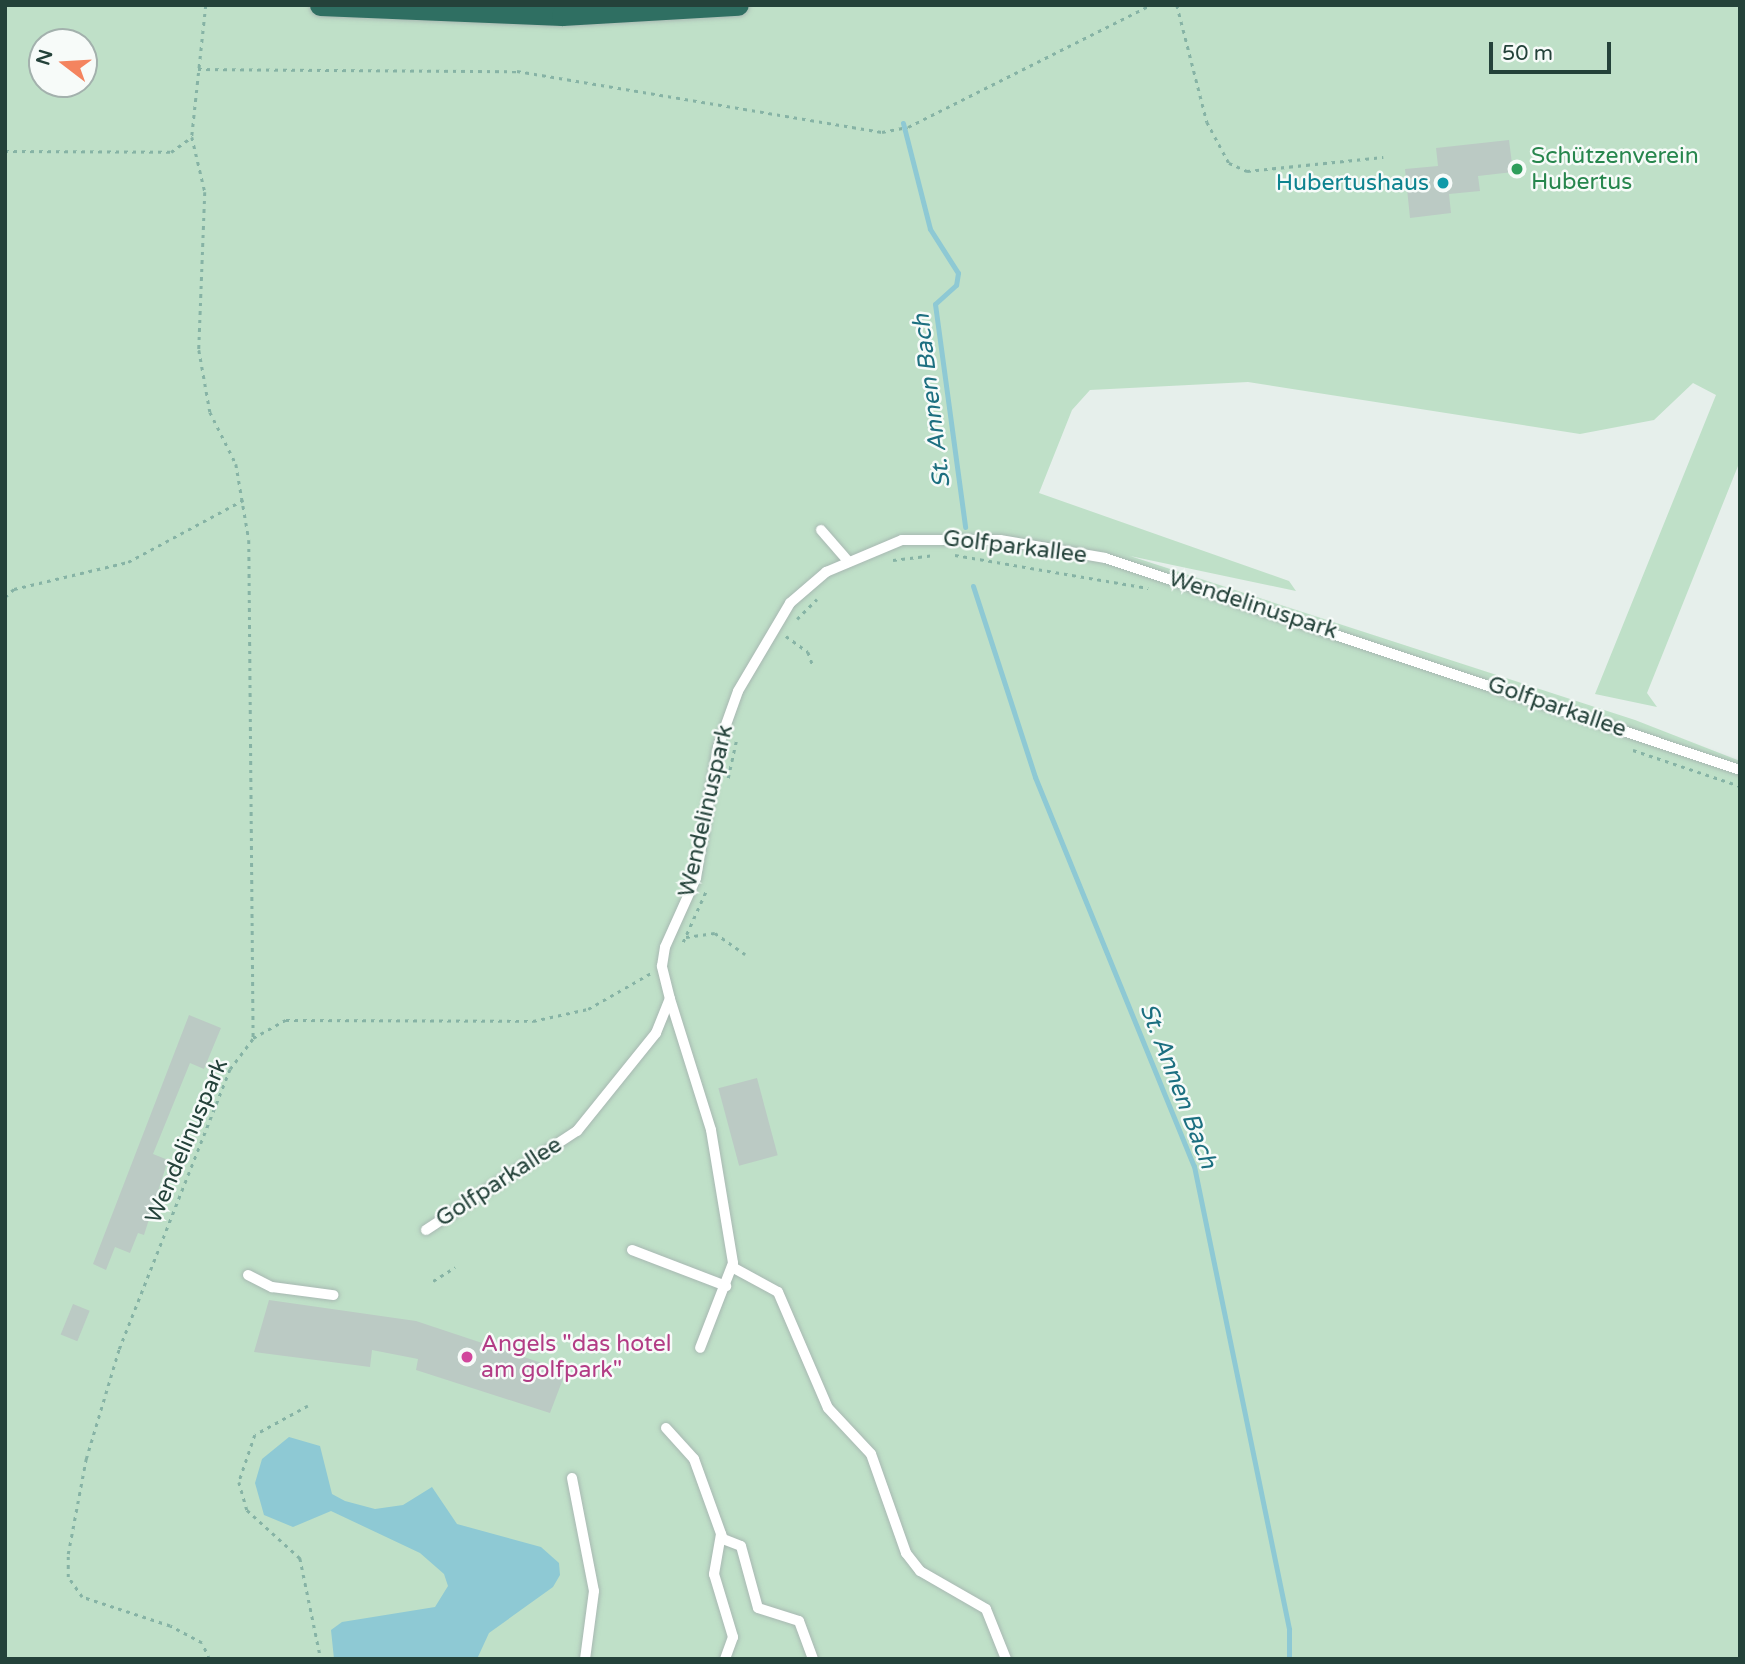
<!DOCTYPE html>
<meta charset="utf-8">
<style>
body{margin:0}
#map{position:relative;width:1745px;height:1664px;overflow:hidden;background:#e6efeb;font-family:"Varela Round",sans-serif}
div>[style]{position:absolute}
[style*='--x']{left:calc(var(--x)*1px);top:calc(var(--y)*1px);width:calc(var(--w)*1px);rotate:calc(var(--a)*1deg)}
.green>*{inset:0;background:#bfe0c8}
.water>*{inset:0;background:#8ec9d4}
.stream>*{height:5px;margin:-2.5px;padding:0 2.5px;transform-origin:2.5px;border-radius:2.5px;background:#8ec9d4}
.building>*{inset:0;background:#bbcac4;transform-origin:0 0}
.path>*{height:2.5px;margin-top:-1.25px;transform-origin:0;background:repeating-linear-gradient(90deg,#86b3a5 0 3.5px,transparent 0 8.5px)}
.roads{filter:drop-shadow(0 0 2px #a8b8b2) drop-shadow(0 0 2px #a8b8b2)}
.lane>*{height:10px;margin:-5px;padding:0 5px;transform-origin:5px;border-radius:5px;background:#fff}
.highway>*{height:21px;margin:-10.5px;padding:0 10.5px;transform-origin:10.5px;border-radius:10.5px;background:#2f6f62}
.dots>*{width:19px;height:19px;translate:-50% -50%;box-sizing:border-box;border:4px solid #f7fbf9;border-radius:50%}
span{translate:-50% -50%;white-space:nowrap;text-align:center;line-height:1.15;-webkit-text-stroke:5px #f7fbf9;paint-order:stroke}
.leisure-label{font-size:23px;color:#27864d}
.left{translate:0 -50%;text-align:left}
.culture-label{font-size:23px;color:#0d838f}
.right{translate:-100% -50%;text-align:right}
.street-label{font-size:23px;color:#24423a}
.hotel-label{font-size:23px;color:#b23c85}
.water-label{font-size:24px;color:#1c6f80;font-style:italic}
.frame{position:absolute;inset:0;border:7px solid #24423a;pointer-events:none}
.north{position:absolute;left:28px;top:28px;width:70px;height:70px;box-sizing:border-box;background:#f7fbf9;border:2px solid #a3b1ad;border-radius:50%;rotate:287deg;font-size:19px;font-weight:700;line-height:28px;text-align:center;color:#24423a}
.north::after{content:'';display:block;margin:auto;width:24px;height:32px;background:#f4845f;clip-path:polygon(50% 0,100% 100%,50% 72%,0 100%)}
.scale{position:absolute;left:1489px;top:42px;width:122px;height:32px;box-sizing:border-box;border:4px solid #24423a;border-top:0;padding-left:9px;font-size:21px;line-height:24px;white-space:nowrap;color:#24423a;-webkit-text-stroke:5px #f7fbf9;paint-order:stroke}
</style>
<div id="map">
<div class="green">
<i style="clip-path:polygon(evenodd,5px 5px,1740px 5px,1740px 461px,1647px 693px,1657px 707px,1595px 694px,1716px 395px,1693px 383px,1654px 420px,1580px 434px,1248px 382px,1090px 390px,1072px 410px,1039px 493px,1289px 581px,1296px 591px,1130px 556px,1635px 720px,1740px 761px,1740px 1659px,5px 1659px,5px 5px,42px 42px,84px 42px,84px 84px,42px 84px,42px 42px)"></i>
</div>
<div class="water">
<i style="clip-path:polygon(289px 1437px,320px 1446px,332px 1494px,345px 1501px,375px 1509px,403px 1505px,432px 1487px,457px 1524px,541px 1547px,559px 1563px,560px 1575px,553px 1587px,489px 1633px,477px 1659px,334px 1659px,331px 1630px,342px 1622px,435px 1607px,448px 1586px,444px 1574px,420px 1553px,331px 1511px,293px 1527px,264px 1515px,255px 1483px,262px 1459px)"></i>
</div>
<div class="stream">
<i style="--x:903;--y:123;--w:109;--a:75.7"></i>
<i style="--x:930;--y:229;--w:52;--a:57.5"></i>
<i style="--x:958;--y:273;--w:12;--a:99"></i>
<i style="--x:956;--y:285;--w:28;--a:138"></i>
<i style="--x:935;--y:304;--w:225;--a:82.3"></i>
<i style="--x:973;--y:586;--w:201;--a:72"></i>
<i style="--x:1035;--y:777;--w:420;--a:67.8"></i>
<i style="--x:1194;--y:1166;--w:473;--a:78.4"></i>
<i style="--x:1289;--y:1629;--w:30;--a:90"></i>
</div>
<div class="building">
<i style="clip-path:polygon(1509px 140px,1513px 172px,1478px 176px,1480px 191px,1449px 194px,1451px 213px,1410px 218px,1405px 169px,1438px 166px,1436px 148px)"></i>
<i style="clip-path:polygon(189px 1015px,221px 1028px,204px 1069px,190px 1063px,153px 1154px,168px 1160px,144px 1235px,138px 1233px,130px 1253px,115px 1247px,106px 1270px,93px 1264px)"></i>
<i style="left:757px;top:1078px;width:80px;height:40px;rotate:75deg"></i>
<i style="clip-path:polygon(269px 1300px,416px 1321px,566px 1371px,550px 1413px,416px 1370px,418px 1359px,372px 1350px,370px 1367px,254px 1352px)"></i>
<i style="left:73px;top:1304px;width:18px;height:33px;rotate:22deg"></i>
</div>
<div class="path">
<i style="--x:206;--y:5;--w:133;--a:96.1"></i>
<i style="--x:192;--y:137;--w:57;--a:76.7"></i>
<i style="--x:205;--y:192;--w:158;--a:92.2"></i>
<i style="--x:199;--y:350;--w:63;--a:79.9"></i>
<i style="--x:210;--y:412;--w:58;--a:63.4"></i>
<i style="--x:236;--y:464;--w:77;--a:80.3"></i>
<i style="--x:249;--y:540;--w:498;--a:89.5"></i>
<i style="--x:1177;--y:5;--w:121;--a:75.6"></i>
<i style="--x:1207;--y:122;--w:47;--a:61.8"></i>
<i style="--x:1229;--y:163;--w:20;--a:24"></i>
<i style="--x:1247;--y:171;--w:137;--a:-5.9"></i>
<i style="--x:198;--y:69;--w:319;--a:0.4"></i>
<i style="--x:517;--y:71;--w:370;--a:9.5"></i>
<i style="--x:882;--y:132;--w:26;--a:-11"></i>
<i style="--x:908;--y:127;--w:272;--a:-26.7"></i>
<i style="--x:5;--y:151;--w:166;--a:0.3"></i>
<i style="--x:171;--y:152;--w:26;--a:-36"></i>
<i style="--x:955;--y:555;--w:196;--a:9.7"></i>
<i style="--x:893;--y:560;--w:42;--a:-6.8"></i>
<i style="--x:5;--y:597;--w:12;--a:-42"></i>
<i style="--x:14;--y:589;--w:117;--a:-13.3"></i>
<i style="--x:128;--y:562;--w:131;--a:-28.3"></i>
<i style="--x:797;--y:619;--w:28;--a:-45"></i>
<i style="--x:786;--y:636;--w:27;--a:36"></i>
<i style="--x:808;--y:652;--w:15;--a:70"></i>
<i style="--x:1633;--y:750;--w:113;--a:18.6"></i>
<i style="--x:728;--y:778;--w:42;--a:-77.6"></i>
<i style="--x:686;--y:937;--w:29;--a:-8"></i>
<i style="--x:715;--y:933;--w:37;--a:35"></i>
<i style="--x:683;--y:942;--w:56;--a:-65.7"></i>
<i style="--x:433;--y:1281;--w:26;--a:-32"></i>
<i style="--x:308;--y:1406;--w:60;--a:151.3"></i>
<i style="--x:255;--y:1435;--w:50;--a:108.8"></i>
<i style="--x:239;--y:1482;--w:29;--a:74"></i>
<i style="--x:247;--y:1510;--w:72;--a:42.2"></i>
<i style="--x:300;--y:1558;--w:103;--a:78.3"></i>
<i style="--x:209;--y:1659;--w:17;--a:-114"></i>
<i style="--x:202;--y:1643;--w:36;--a:-152"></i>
<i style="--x:170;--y:1626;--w:93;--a:-161.8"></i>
<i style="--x:82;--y:1597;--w:24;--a:-125"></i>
<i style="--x:68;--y:1577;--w:23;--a:-90"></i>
<i style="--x:68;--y:1554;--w:97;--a:-79.3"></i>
<i style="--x:86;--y:1459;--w:115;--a:-73.3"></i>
<i style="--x:119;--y:1349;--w:301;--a:-68.4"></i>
<i style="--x:230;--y:1069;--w:39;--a:-53"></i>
<i style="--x:253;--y:1038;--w:38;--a:-29"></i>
<i style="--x:286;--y:1020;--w:247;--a:0.2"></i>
<i style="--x:533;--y:1021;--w:56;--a:-12.3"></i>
<i style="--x:588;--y:1009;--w:73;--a:-29.7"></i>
</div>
<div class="roads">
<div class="lane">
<i style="--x:821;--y:530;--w:41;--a:48.9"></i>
<i style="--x:670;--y:999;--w:137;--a:72.6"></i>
<i style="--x:711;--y:1130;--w:135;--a:80.6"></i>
<i style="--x:733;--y:1263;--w:91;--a:111.2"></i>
<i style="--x:426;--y:1230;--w:181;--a:-33.3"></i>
<i style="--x:577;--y:1131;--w:126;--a:-51.1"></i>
<i style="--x:656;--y:1033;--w:37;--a:-68"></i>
<i style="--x:670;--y:999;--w:34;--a:-104"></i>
<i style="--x:662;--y:966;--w:19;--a:-81"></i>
<i style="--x:665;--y:947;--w:76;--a:-65.8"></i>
<i style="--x:696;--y:878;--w:133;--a:-80.5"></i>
<i style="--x:718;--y:747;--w:59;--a:-70.3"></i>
<i style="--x:738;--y:691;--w:102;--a:-59.4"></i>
<i style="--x:790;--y:603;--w:48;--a:-40.7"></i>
<i style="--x:826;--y:572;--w:82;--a:-22.8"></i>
<i style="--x:902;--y:540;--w:98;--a:0"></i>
<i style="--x:1000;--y:540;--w:107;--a:9.7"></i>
<i style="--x:1105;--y:558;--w:669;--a:18.46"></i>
<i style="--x:632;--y:1250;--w:101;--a:21"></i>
<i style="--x:732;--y:1267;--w:52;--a:28.5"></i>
<i style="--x:778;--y:1292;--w:126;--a:66.7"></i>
<i style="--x:828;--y:1408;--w:63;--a:46.9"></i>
<i style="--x:871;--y:1454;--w:105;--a:70.5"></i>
<i style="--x:906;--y:1553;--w:23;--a:52"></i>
<i style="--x:920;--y:1571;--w:76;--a:29.9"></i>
<i style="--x:986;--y:1609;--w:54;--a:68.2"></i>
<i style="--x:248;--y:1275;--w:27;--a:27"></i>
<i style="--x:272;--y:1287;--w:62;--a:7.5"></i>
<i style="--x:666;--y:1428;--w:42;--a:47.9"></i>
<i style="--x:694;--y:1459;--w:85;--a:70.1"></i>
<i style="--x:723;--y:1539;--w:19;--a:21"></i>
<i style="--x:741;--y:1546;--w:64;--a:74.7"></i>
<i style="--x:758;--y:1608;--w:43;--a:17.6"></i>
<i style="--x:799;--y:1621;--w:40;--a:69.8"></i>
<i style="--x:572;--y:1478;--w:115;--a:79"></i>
<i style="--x:594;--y:1591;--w:69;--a:97.5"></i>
<i style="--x:721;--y:1534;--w:41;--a:99.9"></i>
<i style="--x:714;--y:1574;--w:66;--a:73.2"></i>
<i style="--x:733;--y:1637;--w:23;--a:110"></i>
</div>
<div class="highway">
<i style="--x:320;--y:5;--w:242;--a:2.4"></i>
<i style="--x:562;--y:15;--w:176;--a:-3.3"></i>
</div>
</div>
<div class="dots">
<i style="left:1517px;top:169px;background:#2e9e5b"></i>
<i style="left:1443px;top:183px;background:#0f9aa8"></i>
<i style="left:467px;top:1357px;background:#d1479c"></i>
</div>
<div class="leisure-label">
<span class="left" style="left:1531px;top:169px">Schützenverein<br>Hubertus</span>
</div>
<div class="culture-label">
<span class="right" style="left:1429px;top:183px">Hubertushaus</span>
</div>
<div class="street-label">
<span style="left:1015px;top:547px;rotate:7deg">Golfparkallee</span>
<span style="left:1253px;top:605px;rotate:18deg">Wendelinuspark</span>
<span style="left:1557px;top:707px;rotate:19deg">Golfparkallee</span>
<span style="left:706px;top:811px;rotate:-77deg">Wendelinuspark</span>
<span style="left:187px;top:1141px;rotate:-67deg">Wendelinuspark</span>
<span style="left:499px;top:1182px;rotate:-33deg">Golfparkallee</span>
</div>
<div class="hotel-label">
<span class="left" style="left:481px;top:1357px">Angels "das hotel<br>am golfpark"</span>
</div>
<div class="water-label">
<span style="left:932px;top:401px;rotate:-97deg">St. Annen Bach</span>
<span style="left:1178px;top:1086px;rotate:69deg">St. Annen Bach</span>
</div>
<div class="frame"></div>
<div class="north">N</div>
<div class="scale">50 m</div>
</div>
